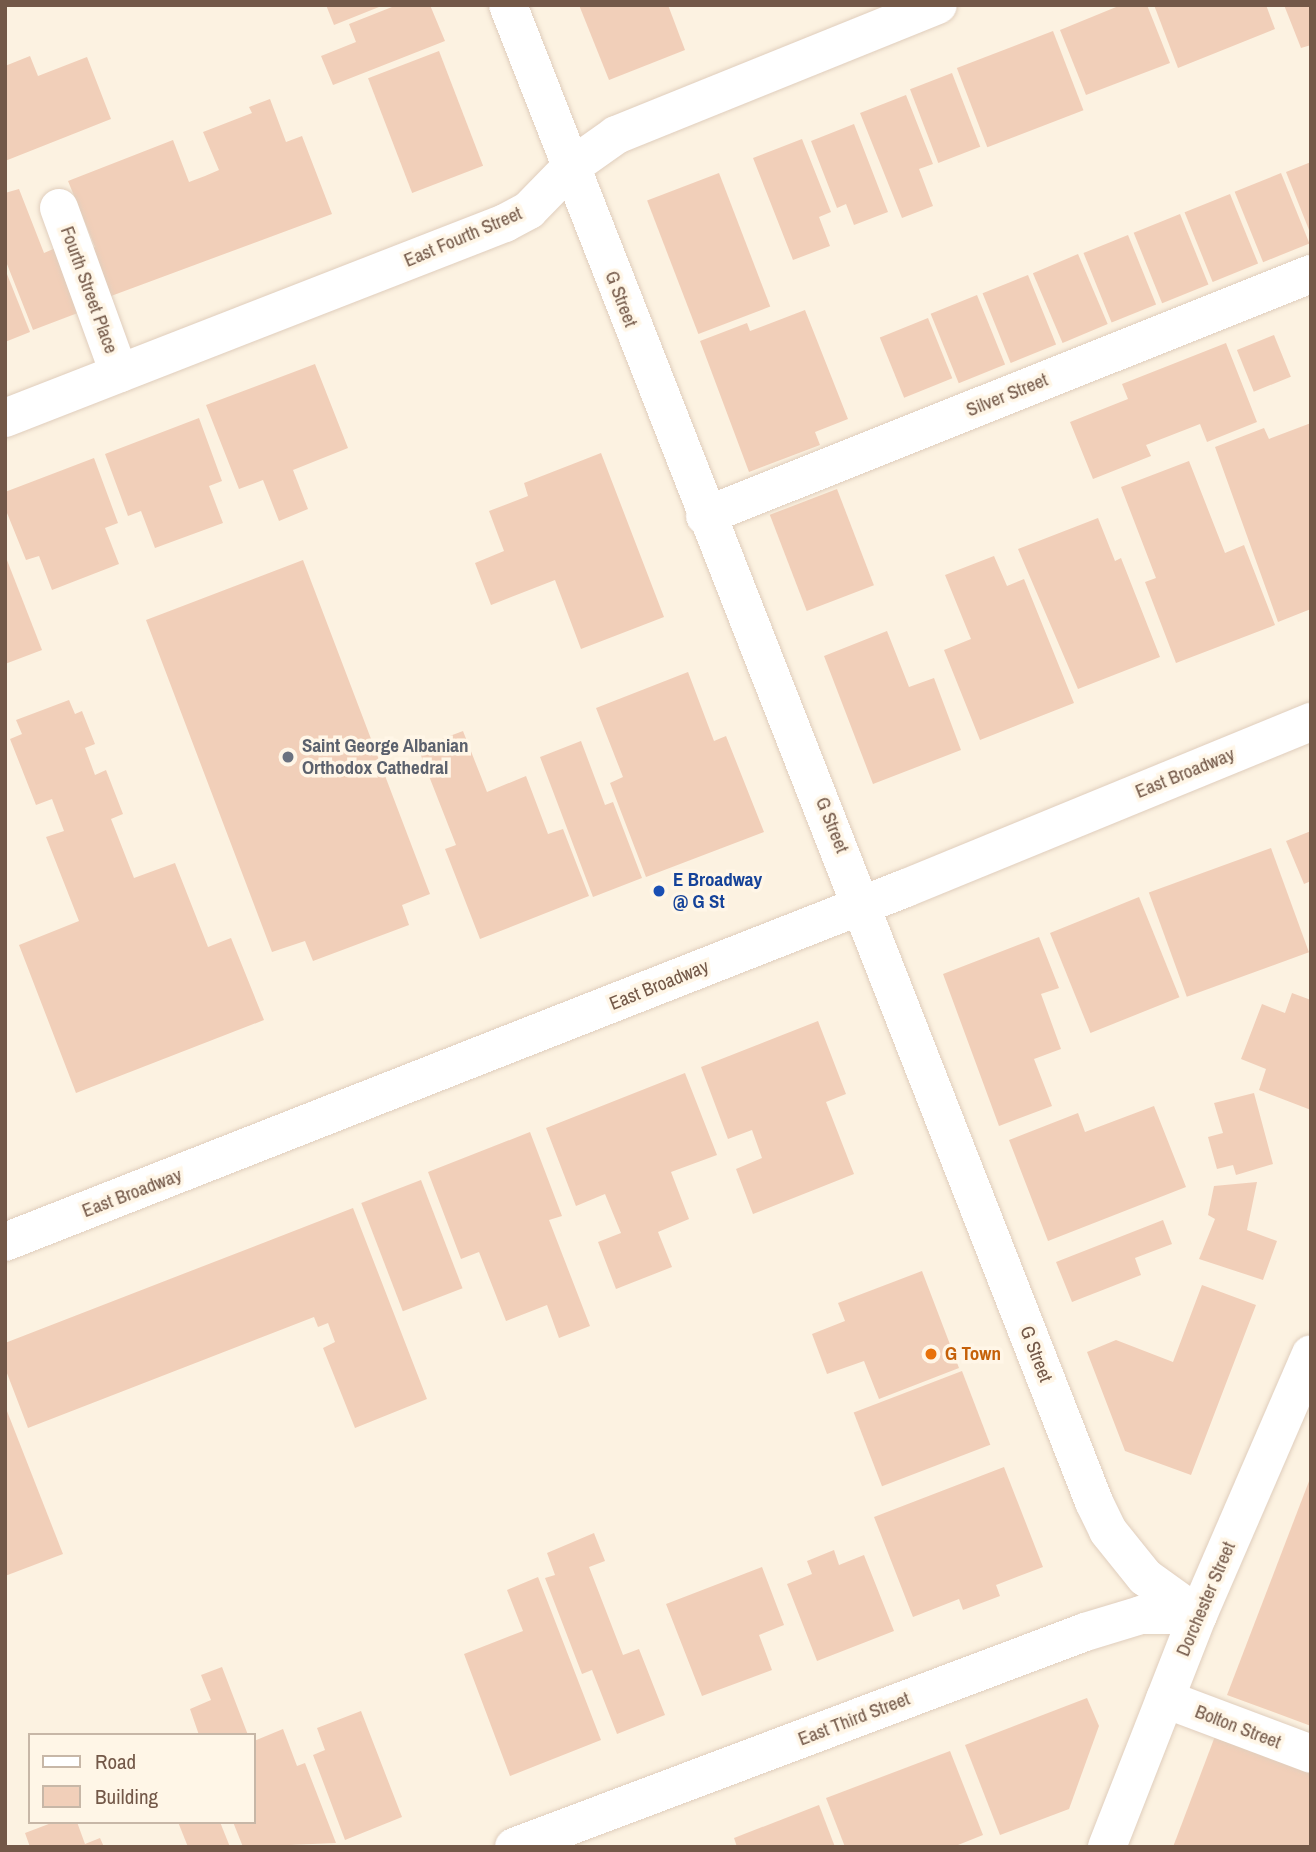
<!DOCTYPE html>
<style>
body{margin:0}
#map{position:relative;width:1316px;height:1852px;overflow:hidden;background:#fcf2e1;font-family:"Archivo Narrow",sans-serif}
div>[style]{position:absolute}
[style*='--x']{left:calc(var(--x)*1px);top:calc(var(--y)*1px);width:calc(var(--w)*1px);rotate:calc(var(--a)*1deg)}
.building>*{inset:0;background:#f1cfb9;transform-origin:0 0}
.roads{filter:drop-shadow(0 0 2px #e0cebd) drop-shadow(0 0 2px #e0cebd)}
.street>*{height:38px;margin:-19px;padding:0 19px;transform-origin:19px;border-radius:19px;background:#fff}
.secondary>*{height:38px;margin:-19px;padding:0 19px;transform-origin:19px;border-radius:19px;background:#fff}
.dots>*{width:19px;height:19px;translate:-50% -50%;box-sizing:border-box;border:4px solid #fff6e7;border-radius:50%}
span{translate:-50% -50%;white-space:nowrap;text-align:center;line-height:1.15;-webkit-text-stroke:7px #fff6e7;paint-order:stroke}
.street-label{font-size:19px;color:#735848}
.worship-label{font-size:19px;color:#5b616d;font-weight:700}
.left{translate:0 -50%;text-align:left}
.transit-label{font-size:19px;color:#164399;font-weight:700}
.food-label{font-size:19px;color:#c56008;font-weight:700}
.frame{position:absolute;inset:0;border:7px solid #735848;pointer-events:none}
.legend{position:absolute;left:28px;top:1733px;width:228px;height:91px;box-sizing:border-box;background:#fff6e7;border:2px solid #c7b7a7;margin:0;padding:9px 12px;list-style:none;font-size:21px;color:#735848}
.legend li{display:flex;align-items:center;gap:14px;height:35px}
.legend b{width:35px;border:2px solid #c7b7a7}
</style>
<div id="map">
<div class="building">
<i style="clip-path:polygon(326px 5px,384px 5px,334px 25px)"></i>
<i style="clip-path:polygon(397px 5px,430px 5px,445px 41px,333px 85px,321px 56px,356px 42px,349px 24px)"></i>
<i style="clip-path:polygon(579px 5px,668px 5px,685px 50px,609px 80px)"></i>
<i style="clip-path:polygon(1121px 5px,1147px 5px,1170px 63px,1086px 95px,1060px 30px)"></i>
<i style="clip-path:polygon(1154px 5px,1266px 5px,1275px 29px,1178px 68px)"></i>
<i style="clip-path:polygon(1284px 5px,1311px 5px,1311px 45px,1301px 48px)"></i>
<i style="left:1053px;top:31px;width:85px;height:103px;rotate:69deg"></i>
<i style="left:439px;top:51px;width:123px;height:76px;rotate:69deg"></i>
<i style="clip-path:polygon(30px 56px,38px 76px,87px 57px,111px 119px,5px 161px,5px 66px)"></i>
<i style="left:952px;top:73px;width:79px;height:45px;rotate:69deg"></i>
<i style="clip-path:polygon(906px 95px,933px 164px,919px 169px,933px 206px,902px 218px,860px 113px)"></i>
<i style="clip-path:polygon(270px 99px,286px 142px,302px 136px,332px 214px,103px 299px,85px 251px,95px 247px,68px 181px,173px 140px,189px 182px,205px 176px,219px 170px,203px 132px,252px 113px,249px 107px)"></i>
<i style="clip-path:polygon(854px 124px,888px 212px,854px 225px,846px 204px,837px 208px,811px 141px)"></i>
<i style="clip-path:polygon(802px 139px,831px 212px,819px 217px,830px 246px,793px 260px,753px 158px)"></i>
<i style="clip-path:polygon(1311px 162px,1311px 235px,1286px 172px)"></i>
<i style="left:719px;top:173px;width:143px;height:77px;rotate:69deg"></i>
<i style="left:1281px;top:173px;width:76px;height:50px;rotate:68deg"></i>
<i style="clip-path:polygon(19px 189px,44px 253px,58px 247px,83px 311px,33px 330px,5px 259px,5px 193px)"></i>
<i style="left:1230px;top:194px;width:75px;height:49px;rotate:68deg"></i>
<i style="left:1180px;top:214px;width:76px;height:50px;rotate:68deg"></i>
<i style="left:1128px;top:235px;width:75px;height:48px;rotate:68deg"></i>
<i style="left:1078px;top:254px;width:76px;height:49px;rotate:67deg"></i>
<i style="clip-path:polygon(5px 269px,30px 332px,5px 342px)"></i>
<i style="left:1028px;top:275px;width:75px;height:49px;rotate:68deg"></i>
<i style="left:977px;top:295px;width:75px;height:50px;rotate:68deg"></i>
<i style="clip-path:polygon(805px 310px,848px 419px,815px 432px,820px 445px,749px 472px,700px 341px,747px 323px,750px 331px)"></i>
<i style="left:928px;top:318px;width:65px;height:52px;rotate:68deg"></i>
<i style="left:1274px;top:335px;width:45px;height:40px;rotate:68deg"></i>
<i style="clip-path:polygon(1226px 343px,1257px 422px,1207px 442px,1200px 424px,1146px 445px,1151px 456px,1093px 479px,1070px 422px,1128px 399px,1122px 384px)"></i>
<i style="clip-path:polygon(315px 364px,348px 448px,293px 470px,308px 509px,279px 521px,263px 480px,239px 489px,206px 405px)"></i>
<i style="clip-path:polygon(199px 418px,222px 481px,209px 486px,223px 523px,155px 548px,141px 511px,128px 516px,105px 454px)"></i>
<i style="clip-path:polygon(1311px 423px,1311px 609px,1278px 622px,1215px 447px,1264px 428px,1269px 439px)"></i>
<i style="clip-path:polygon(601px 453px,664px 617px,581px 649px,555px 580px,491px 605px,475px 563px,504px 551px,489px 511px,528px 496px,524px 483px)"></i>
<i style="clip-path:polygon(94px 458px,118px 523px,105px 528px,119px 564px,52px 590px,39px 556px,26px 560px,5px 508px,5px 492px)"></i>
<i style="clip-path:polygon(1189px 461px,1225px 553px,1244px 545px,1275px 625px,1176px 663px,1145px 582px,1156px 578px,1121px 487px)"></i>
<i style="left:837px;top:489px;width:103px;height:72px;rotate:69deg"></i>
<i style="clip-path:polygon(1098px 518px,1115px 561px,1121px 558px,1160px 657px,1078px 689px,1018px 549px)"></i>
<i style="clip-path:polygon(5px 555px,42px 650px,5px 664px)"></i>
<i style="clip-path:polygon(994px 556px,1007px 586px,1024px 579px,1074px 703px,980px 740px,944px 650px,971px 639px,945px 575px)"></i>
<i style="clip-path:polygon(303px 560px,430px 894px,402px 905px,409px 925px,313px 961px,305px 941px,272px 952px,146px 620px)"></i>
<i style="clip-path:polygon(887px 631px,909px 687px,934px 678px,961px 750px,873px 784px,824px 656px)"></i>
<i style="clip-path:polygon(688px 672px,714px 741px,726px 736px,764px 832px,646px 877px,610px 783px,623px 777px,596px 708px)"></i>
<i style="clip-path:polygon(69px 700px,75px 714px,82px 711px,95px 744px,85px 748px,95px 775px,106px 770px,123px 814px,111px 819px,134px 878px,175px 863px,208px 947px,231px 938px,264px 1020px,76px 1093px,19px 945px,79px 921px,46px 837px,64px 831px,52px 799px,36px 805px,10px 739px,22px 734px,16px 720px)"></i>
<i style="clip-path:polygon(463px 731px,487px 792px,526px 776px,548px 834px,563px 829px,589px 896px,480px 939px,445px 849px,456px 845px,418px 748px)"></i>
<i style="clip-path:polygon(581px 741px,605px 805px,613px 802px,642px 878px,593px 897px,540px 757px)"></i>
<i style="clip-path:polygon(1311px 831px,1311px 881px,1304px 884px,1286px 841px)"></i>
<i style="left:1271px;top:848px;width:111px;height:130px;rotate:70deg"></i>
<i style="left:1139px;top:897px;width:108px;height:96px;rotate:68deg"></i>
<i style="clip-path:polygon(1039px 937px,1059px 988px,1041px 994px,1061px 1049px,1034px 1059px,1052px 1106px,999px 1126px,943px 974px)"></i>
<i style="clip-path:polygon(1292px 993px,1311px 1000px,1311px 1110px,1259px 1090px,1266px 1069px,1241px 1059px,1262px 1004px,1285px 1013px)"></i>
<i style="clip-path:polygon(818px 1021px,846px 1094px,826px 1102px,854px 1174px,753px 1214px,736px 1169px,762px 1158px,752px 1130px,728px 1139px,701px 1067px)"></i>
<i style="clip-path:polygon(685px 1073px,717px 1155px,671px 1172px,689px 1219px,658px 1232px,672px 1267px,616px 1289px,598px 1242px,621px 1233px,605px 1194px,576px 1206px,546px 1128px)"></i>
<i style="clip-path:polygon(1254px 1093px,1273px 1164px,1236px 1175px,1233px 1165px,1217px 1169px,1208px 1137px,1223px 1133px,1214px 1103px)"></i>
<i style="clip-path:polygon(1154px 1106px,1186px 1187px,1048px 1241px,1009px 1140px,1078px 1113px,1085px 1132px)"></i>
<i style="clip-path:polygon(530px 1132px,562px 1216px,549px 1220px,590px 1326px,559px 1338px,547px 1305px,506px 1321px,479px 1252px,461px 1259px,428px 1172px)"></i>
<i style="left:421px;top:1180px;width:116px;height:64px;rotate:69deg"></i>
<i style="clip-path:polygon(1257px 1182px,1247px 1230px,1277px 1241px,1263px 1280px,1199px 1259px,1215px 1219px,1208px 1215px,1214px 1186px)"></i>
<i style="clip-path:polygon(353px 1208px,427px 1399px,355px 1428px,323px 1348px,335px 1342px,328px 1323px,318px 1327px,314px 1317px,28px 1428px,5px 1368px,5px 1343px)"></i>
<i style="clip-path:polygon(1163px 1220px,1172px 1244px,1135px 1258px,1141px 1275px,1072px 1302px,1056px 1262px)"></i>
<i style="clip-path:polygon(922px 1271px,959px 1368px,879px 1399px,864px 1361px,827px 1374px,812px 1334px,845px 1321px,838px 1303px)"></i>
<i style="clip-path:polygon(1202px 1285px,1256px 1305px,1191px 1475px,1125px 1451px,1087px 1352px,1116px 1340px,1173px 1362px)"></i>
<i style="left:962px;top:1371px;width:79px;height:116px;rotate:69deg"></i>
<i style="clip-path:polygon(5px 1406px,63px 1554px,5px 1576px)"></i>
<i style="clip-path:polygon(1004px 1467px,1043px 1567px,996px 1585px,1000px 1596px,963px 1610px,959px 1599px,913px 1617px,874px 1517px)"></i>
<i style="clip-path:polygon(1311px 1476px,1311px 1726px,1227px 1695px)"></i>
<i style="clip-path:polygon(594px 1533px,605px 1561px,589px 1567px,623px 1655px,639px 1649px,665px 1715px,617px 1734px,592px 1670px,582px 1674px,545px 1578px,555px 1575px,547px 1553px)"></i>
<i style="clip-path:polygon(834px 1550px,839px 1565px,864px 1555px,894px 1631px,817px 1661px,787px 1584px,812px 1574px,807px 1561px)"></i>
<i style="clip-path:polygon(762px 1567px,784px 1625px,759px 1635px,772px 1670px,702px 1696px,666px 1604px)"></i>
<i style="clip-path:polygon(538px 1577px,601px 1740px,510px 1776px,464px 1654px,523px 1631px,507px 1590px)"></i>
<i style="clip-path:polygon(222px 1667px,248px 1735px,199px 1735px,190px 1709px,211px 1700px,201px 1675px)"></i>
<i style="clip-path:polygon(1087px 1698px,1099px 1726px,1069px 1809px,1000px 1835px,965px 1745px)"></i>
<i style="clip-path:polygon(361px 1711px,402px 1817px,345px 1840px,313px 1755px,325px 1750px,317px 1728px)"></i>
<i style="clip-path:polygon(283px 1729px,297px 1766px,305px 1763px,336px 1843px,243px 1847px,233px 1822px,254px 1822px,254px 1741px)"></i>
<i style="clip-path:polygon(1217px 1731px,1311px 1767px,1311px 1847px,1173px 1847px)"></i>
<i style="clip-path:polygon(950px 1751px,983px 1835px,953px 1847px,845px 1847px,826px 1798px)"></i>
<i style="clip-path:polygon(819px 1805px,835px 1847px,737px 1847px,734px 1838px)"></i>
<i style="clip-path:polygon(54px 1822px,77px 1822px,85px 1844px,100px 1838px,104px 1847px,30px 1847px,25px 1833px)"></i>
<i style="clip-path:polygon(178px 1822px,220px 1822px,230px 1847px,188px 1847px)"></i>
</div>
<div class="roads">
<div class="street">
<i style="--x:59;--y:208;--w:176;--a:70"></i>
<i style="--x:5;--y:418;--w:537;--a:-21.31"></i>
<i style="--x:505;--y:223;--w:27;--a:-28"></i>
<i style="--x:529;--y:210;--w:60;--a:-45.7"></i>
<i style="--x:571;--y:167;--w:55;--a:-35.4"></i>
<i style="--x:616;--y:135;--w:347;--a:-22"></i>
<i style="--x:705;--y:516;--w:653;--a:-21.77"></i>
<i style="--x:1165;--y:1699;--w:156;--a:20.6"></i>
<i style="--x:514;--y:1847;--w:610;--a:-20.63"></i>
<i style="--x:1085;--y:1632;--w:59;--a:-16.9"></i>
<i style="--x:1141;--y:1615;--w:57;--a:0"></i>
</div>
<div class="secondary">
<i style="--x:508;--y:5;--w:1608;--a:68.62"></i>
<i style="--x:1094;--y:1502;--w:32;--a:64"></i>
<i style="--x:1108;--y:1531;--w:59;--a:51.2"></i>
<i style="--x:1145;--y:1577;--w:65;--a:35.6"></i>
<i style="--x:5;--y:1242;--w:968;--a:-21.45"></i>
<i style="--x:906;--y:888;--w:438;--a:-22.3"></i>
<i style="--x:1107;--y:1847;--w:249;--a:-68.6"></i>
<i style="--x:1198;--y:1615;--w:284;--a:-66.6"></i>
</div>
</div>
<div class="dots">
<i style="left:288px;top:757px;background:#6b7280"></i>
<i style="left:659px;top:891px;background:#1a4fb4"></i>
<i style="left:931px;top:1354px;background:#e8710a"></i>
</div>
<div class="street-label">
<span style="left:463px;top:237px;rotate:-23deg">East Fourth Street</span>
<span style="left:89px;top:290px;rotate:70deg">Fourth Street Place</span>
<span style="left:621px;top:299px;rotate:69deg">G Street</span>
<span style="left:1007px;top:395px;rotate:-22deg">Silver Street</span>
<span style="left:1185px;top:773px;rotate:-22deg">East Broadway</span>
<span style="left:832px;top:825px;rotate:68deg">G Street</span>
<span style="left:659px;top:985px;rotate:-22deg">East Broadway</span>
<span style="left:132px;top:1193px;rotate:-21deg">East Broadway</span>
<span style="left:1036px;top:1354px;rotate:69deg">G Street</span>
<span style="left:1206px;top:1599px;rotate:-67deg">Dorchester Street</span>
<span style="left:854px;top:1719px;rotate:-21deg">East Third Street</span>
<span style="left:1238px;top:1727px;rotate:21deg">Bolton Street</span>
</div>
<div class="worship-label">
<span class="left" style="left:302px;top:757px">Saint George Albanian<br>Orthodox Cathedral</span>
</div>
<div class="transit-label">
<span class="left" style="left:673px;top:891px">E Broadway<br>@ G St</span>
</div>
<div class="food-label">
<span class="left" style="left:945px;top:1354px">G Town</span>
</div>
<div class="frame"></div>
<ul class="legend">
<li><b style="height:9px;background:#fff"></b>Road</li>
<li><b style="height:19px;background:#f1cfb9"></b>Building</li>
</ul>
</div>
